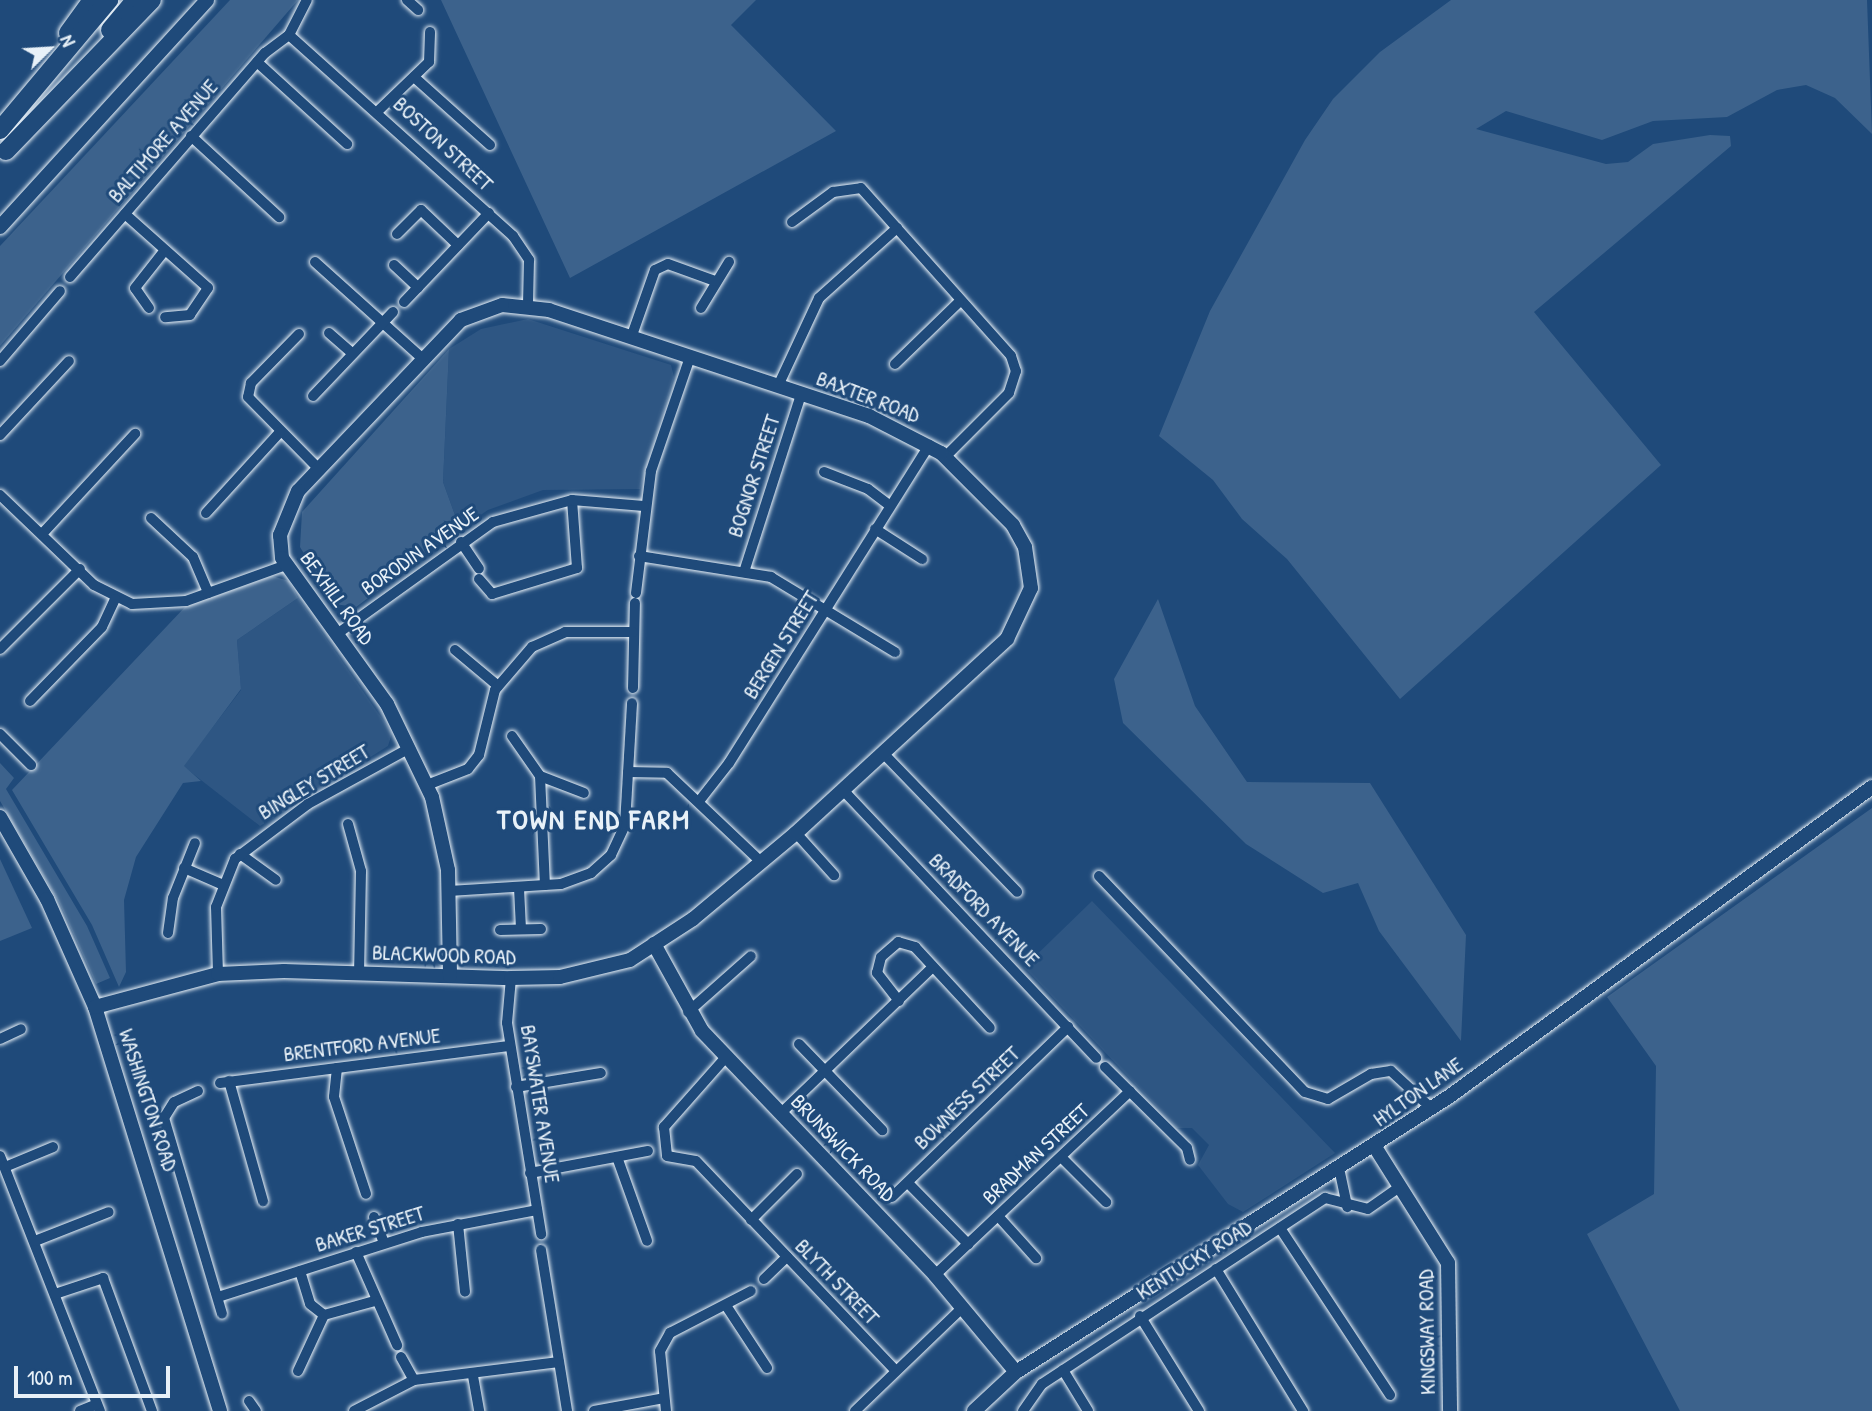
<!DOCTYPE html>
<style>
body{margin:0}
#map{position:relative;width:1872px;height:1411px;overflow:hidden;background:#1f4a7a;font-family:"Patrick Hand",sans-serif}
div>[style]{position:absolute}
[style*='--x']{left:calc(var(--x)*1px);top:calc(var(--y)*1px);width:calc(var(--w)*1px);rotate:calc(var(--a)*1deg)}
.built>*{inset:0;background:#2e5683}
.green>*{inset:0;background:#3c628c}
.roads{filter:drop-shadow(0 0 2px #e8f1f8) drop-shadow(0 0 2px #e8f1f8)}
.minor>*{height:10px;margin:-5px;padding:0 5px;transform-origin:5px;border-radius:5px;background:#1f4a7a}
.tertiary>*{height:14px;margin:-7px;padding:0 7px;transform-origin:7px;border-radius:7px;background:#1f4a7a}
.trunk>*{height:18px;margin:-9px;padding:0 9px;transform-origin:9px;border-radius:9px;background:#1f4a7a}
span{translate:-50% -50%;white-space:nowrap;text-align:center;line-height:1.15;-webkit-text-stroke:6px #1f4a7a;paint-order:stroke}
.street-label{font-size:21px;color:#e8f1f8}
.district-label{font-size:28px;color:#e8f1f8;font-weight:700;letter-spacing:2px}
.north{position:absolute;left:14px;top:14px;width:70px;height:70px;-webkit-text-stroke:5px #1f4a7a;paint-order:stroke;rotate:66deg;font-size:19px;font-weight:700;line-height:28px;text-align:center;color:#e8f1f8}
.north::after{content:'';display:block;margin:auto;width:24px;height:32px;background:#e8f1f8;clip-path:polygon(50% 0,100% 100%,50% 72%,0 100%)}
.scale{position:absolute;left:14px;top:1366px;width:156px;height:32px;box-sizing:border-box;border:4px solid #e8f1f8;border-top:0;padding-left:9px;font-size:21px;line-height:24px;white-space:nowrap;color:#e8f1f8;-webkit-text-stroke:5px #1f4a7a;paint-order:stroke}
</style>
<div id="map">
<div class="built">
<i style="clip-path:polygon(528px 319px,671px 365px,674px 377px,640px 489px,543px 490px,488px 510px,460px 529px,443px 482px,449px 349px,481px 329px)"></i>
<i style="clip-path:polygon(298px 598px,392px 733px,388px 746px,260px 826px,183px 766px,241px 690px,237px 640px)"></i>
<i style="clip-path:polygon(1092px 901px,1335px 1153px,1243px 1212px,1228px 1204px,1198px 1165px,1209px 1145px,1192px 1128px,1177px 1128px,1024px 967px)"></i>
</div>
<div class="green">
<i style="clip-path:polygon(230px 0,298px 0,0 346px,0 246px)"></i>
<i style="clip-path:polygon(441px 0,756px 0,731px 25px,836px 131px,570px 278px)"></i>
<i style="clip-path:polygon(1451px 0,1867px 0,1872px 134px,1835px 98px,1806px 85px,1777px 90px,1727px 117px,1653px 121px,1602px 140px,1506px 111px,1476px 129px,1606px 164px,1628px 162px,1653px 144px,1710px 135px,1730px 136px,1731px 146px,1534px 312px,1661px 465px,1400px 699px,1287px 559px,1242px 519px,1213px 480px,1159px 436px,1210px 311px,1305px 140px,1333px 99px,1380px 52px)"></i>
<i style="clip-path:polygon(449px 349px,443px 482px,460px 529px,356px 607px,334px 604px,300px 547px,302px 512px)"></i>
<i style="clip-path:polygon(272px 576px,289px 581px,298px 598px,237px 640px,241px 689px,184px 766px,201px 781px,183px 783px,136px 857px,124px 900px,126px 972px,119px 987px,92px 925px,12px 790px,185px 607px)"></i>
<i style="clip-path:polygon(1158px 599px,1195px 706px,1247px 782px,1370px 783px,1466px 935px,1461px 1041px,1379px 931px,1358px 883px,1323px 893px,1246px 844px,1123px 723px,1114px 679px)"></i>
<i style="clip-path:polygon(0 763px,14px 778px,6px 789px,87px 926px,110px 978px,96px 984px,60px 904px,0 801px)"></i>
<i style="clip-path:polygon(1872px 808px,1872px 1411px,1680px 1411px,1587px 1234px,1654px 1194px,1656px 1066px,1607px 997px)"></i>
<i style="clip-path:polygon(0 859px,32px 928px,0 941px)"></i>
</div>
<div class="roads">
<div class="minor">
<i style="--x:407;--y:0;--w:15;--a:42"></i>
<i style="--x:289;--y:35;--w:301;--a:41.9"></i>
<i style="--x:513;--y:236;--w:29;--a:56"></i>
<i style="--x:529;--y:260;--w:45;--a:91.3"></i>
<i style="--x:289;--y:35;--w:39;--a:-63"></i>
<i style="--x:257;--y:62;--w:122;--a:42.3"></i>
<i style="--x:414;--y:77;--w:102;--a:41.8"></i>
<i style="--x:378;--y:111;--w:71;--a:-43.9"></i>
<i style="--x:429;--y:62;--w:30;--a:-88"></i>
<i style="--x:191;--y:136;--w:120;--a:42.6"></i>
<i style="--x:125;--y:214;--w:111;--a:41.7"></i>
<i style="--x:208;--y:288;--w:32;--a:124"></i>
<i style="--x:190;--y:315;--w:25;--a:175"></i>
<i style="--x:792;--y:222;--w:51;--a:-36.2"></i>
<i style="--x:833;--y:192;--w:28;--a:-8"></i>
<i style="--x:861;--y:188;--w:225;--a:48.2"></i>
<i style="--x:1011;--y:356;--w:16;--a:72"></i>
<i style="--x:1016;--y:371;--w:23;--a:108"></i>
<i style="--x:1009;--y:393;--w:91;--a:135"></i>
<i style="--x:397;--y:234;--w:34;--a:-45"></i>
<i style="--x:421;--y:210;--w:51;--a:43.4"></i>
<i style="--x:315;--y:262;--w:144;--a:41.9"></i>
<i style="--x:394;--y:265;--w:33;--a:43"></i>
<i style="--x:70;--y:277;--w:297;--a:-49"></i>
<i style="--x:265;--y:53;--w:30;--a:-37"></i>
<i style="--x:404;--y:302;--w:123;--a:-46.3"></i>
<i style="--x:149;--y:308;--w:24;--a:-125"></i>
<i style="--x:135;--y:288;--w:48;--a:-51.7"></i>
<i style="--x:701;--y:308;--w:54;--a:-58.7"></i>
<i style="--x:329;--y:333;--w:30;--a:41"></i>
<i style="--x:299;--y:334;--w:69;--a:134.4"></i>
<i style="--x:251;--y:383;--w:14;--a:102"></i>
<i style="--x:248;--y:397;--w:101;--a:45.4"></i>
<i style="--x:631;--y:338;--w:72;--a:-70.6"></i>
<i style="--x:655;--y:270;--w:14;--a:-25"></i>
<i style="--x:668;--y:264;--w:50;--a:19.9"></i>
<i style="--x:0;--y:361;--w:92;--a:-49.4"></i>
<i style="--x:895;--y:364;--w:89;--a:-44.1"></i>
<i style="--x:778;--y:386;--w:97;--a:-65"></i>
<i style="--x:819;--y:298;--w:105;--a:-41.9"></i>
<i style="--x:313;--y:396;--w:116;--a:-46.4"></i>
<i style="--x:0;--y:435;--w:101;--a:-47"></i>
<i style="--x:824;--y:472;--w:47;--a:21.1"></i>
<i style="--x:868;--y:489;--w:26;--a:37"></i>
<i style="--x:0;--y:495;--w:130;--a:43.8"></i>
<i style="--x:94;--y:585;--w:42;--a:26.6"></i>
<i style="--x:132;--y:604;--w:54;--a:-3.2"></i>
<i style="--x:186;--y:601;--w:106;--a:-19.8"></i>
<i style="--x:206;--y:513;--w:110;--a:-47.6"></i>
<i style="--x:151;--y:518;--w:57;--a:42.9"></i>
<i style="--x:193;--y:557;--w:39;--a:67"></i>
<i style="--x:875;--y:529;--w:56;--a:32.6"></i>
<i style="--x:42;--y:534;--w:137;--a:-47.1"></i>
<i style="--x:461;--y:542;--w:32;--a:56"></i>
<i style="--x:639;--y:556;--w:134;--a:9"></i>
<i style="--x:771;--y:577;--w:145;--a:31.2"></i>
<i style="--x:744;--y:572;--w:187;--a:-72.2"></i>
<i style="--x:479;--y:579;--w:20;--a:49"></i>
<i style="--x:492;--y:594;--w:89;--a:-17"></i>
<i style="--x:577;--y:568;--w:68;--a:-94.2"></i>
<i style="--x:636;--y:593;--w:123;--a:-83"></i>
<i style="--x:651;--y:471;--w:120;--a:-71.1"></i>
<i style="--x:337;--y:634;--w:192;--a:-35.7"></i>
<i style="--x:493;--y:522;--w:82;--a:-15.6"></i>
<i style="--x:572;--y:500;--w:72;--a:4.8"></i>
<i style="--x:0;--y:649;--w:113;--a:-45"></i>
<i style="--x:455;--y:650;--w:56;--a:39.9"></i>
<i style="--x:633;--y:688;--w:85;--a:-88.7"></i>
<i style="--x:30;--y:701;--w:103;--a:-45.8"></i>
<i style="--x:102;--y:627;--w:31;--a:-65"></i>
<i style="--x:0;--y:734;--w:44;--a:45"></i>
<i style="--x:512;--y:736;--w:49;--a:55"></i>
<i style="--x:540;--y:776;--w:109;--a:87.4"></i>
<i style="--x:883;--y:753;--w:193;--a:46"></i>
<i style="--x:628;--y:772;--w:39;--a:1"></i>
<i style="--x:667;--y:773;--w:129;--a:43.4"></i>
<i style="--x:540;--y:776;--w:47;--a:21.1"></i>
<i style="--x:427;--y:785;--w:44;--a:-21.3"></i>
<i style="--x:468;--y:769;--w:18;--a:-52"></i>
<i style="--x:479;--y:755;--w:67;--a:-76.2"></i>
<i style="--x:495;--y:690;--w:57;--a:-49.3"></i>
<i style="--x:532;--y:647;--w:36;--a:-24"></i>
<i style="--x:565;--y:632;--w:68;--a:0"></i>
<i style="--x:842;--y:789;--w:370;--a:46.6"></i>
<i style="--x:700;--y:800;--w:47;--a:-51.9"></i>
<i style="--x:729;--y:763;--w:376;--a:-57.8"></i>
<i style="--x:348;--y:824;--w:49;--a:74.5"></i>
<i style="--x:361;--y:871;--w:102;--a:91.1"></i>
<i style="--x:796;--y:833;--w:57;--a:47.9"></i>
<i style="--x:240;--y:854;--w:44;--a:35.8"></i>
<i style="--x:184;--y:868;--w:40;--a:23.4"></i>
<i style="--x:1099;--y:876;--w:298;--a:46.4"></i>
<i style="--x:1305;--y:1092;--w:24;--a:17"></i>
<i style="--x:1328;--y:1099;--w:50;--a:-30.2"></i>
<i style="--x:1371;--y:1074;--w:20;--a:-9"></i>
<i style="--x:1391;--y:1071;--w:56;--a:42.8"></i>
<i style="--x:519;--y:888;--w:41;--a:87.2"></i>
<i style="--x:449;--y:891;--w:112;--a:-3.6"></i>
<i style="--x:561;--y:884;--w:32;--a:-20"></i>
<i style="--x:591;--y:873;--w:27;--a:-42"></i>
<i style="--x:611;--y:855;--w:33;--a:-65"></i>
<i style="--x:625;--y:825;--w:122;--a:-86.7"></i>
<i style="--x:500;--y:930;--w:41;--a:-1.4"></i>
<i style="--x:168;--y:933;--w:35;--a:-82"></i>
<i style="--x:173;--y:898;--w:59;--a:-68.2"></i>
<i style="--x:218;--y:974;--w:67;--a:-91.7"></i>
<i style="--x:216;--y:907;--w:52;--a:-68.4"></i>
<i style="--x:235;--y:859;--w:91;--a:-37"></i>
<i style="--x:308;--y:804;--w:116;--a:-28.8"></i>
<i style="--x:511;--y:978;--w:45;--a:95.1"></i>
<i style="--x:507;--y:1023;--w:214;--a:80.8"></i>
<i style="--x:899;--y:1001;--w:36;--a:-128"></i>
<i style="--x:877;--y:973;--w:16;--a:-76"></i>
<i style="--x:881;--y:957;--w:23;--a:-41"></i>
<i style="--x:898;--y:942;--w:18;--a:16"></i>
<i style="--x:915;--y:947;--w:110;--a:47.2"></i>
<i style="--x:688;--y:1012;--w:84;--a:-41.6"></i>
<i style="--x:0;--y:1039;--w:23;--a:-25"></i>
<i style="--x:799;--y:1044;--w:120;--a:46"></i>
<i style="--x:726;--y:1057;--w:94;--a:131.5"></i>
<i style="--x:664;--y:1127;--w:29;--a:84"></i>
<i style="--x:667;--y:1156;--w:29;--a:10"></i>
<i style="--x:696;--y:1161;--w:289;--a:46.4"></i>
<i style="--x:1105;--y:1067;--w:115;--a:44.6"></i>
<i style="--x:1187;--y:1148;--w:12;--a:76"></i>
<i style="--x:337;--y:1068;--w:29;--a:96"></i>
<i style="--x:334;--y:1097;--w:102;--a:71.7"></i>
<i style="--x:229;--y:1081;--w:125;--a:74.2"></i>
<i style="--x:220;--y:1083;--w:291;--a:-7.3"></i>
<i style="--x:516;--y:1087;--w:86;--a:-9.4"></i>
<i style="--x:198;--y:1091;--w:26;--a:155"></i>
<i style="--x:174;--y:1102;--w:19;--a:122"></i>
<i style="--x:164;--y:1118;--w:204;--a:73.5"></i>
<i style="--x:780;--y:1114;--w:212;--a:-43.9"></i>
<i style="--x:0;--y:1156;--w:274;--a:68.6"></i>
<i style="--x:617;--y:1157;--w:89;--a:70.3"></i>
<i style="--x:1061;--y:1157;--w:64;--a:45"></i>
<i style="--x:5;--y:1167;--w:52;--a:-22.6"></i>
<i style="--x:1339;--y:1168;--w:40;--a:78"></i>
<i style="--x:530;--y:1173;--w:120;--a:-10.6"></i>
<i style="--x:908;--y:1183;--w:86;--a:45.5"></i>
<i style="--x:892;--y:1197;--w:245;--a:-44"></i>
<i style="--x:998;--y:1216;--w:57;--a:47.9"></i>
<i style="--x:374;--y:1217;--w:28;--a:69"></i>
<i style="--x:751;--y:1220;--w:65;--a:-45"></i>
<i style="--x:458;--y:1224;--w:68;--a:84.1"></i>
<i style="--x:1280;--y:1228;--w:200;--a:56.6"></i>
<i style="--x:35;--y:1241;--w:79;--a:-21.4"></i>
<i style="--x:541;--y:1250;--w:163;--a:80.8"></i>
<i style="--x:356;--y:1252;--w:102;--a:66.2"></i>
<i style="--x:1216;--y:1269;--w:167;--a:58.5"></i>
<i style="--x:300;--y:1271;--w:34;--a:73"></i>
<i style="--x:310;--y:1304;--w:18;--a:38"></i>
<i style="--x:324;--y:1315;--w:53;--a:-15.4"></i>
<i style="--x:935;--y:1275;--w:268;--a:-43.3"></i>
<i style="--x:764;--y:1279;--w:32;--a:-44"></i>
<i style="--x:55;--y:1294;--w:51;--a:-18.4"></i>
<i style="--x:103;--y:1278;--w:142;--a:69.8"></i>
<i style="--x:218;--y:1297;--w:214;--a:-17.7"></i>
<i style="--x:422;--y:1232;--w:117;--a:-10.8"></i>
<i style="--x:727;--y:1307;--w:73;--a:56.7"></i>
<i style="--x:1140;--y:1316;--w:112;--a:58.2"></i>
<i style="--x:401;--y:1357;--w:26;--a:61"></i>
<i style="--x:1063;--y:1370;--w:48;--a:58.6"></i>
<i style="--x:298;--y:1371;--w:62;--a:-65.1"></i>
<i style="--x:473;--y:1376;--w:36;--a:80"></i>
<i style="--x:249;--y:1401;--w:12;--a:55"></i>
<i style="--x:80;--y:1411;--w:18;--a:-22"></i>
<i style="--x:354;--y:1411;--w:68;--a:-27.3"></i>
<i style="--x:414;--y:1380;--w:146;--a:-7.1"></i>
<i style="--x:594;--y:1411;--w:71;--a:-10.5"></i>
<i style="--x:666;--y:1411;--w:60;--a:-95.7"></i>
<i style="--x:660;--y:1351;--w:21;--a:-61"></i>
<i style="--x:670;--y:1333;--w:91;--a:-27.4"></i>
<i style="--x:855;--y:1411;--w:150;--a:-43.9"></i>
<i style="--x:1023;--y:1411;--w:33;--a:-55"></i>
<i style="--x:1042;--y:1384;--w:339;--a:-33.3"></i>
<i style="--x:1325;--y:1198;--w:44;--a:14.3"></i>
<i style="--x:1368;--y:1209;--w:40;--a:-34.9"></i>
</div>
<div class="tertiary">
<i style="--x:0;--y:227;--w:307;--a:-47.6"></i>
<i style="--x:0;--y:817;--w:95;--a:60.2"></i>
<i style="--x:47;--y:899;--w:118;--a:66"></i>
<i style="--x:95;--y:1007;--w:423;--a:72.8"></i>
<i style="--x:654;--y:944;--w:99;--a:61.1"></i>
<i style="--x:702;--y:1031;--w:337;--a:46.3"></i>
<i style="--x:935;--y:1275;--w:126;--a:50.1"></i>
<i style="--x:95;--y:1007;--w:127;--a:-15"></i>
<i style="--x:218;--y:974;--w:66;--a:-2.6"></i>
<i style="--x:284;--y:971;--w:227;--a:1.8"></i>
<i style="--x:511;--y:978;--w:49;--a:-1.2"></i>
<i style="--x:560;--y:977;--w:72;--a:-13.7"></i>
<i style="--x:630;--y:960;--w:75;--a:-33.1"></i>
<i style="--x:693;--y:919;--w:134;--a:-39.9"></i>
<i style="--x:796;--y:833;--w:287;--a:-42.6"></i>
<i style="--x:1007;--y:639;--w:56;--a:-64.8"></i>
<i style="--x:1031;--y:588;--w:41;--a:-98.3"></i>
<i style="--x:1025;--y:547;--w:25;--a:-119"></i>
<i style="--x:1013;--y:525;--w:102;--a:-135"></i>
<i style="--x:941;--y:453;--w:81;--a:-152.8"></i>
<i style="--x:869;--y:416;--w:337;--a:-161.7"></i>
<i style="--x:549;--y:310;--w:47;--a:-173.9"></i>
<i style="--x:502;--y:305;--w:44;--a:159.9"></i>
<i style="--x:461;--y:320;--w:236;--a:133.6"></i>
<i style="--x:298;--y:491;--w:48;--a:112.2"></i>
<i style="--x:280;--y:535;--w:23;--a:85"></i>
<i style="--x:282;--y:558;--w:180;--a:54.3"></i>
<i style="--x:387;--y:704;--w:103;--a:64.2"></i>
<i style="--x:432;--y:797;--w:75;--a:77.6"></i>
<i style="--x:448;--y:870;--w:106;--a:88.9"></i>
<i style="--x:1375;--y:1147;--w:137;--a:57.8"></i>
<i style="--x:1448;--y:1263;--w:148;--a:89.2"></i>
<i style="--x:974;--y:1411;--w:57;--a:-42.9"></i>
<i style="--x:1016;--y:1372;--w:514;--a:-32.45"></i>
<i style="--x:1450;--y:1096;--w:523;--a:-36.21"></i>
</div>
<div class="trunk">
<i style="--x:110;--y:30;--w:39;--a:-50"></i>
<i style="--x:68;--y:33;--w:41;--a:-54"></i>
<i style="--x:0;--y:130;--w:170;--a:-50"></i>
<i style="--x:6;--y:151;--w:210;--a:-46"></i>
</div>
</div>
<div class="street-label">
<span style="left:163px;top:141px;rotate:-49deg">BALTIMORE AVENUE</span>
<span style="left:443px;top:144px;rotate:43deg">BOSTON STREET</span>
<span style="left:868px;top:397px;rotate:21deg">BAXTER ROAD</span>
<span style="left:754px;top:476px;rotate:-72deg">BOGNOR STREET</span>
<span style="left:420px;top:551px;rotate:-35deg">BORODIN AVENUE</span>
<span style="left:337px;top:598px;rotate:54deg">BEXHILL ROAD</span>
<span style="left:781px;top:645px;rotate:-58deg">BERGEN STREET</span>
<span style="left:314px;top:782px;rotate:-31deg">BINGLEY STREET</span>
<span style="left:984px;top:910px;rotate:46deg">BRADFORD AVENUE</span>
<span style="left:444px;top:955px;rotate:2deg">BLACKWOOD ROAD</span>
<span style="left:362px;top:1045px;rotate:-7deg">BRENTFORD AVENUE</span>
<span style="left:1418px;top:1092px;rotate:-35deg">HYLTON LANE</span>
<span style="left:967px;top:1098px;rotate:-44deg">BOWNESS STREET</span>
<span style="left:148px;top:1100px;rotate:72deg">WASHINGTON ROAD</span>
<span style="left:540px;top:1104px;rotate:81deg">BAYSWATER AVENUE</span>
<span style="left:843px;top:1148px;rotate:46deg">BRUNSWICK ROAD</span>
<span style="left:1036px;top:1154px;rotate:-43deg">BRADMAN STREET</span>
<span style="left:370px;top:1229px;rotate:-17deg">BAKER STREET</span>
<span style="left:1194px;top:1260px;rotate:-32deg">KENTUCKY ROAD</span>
<span style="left:837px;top:1282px;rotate:46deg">BLYTH STREET</span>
<span style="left:1427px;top:1332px;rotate:-91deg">KINGSWAY ROAD</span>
</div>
<div class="district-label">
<span style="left:594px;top:819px">TOWN END FARM</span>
</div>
<div class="north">N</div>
<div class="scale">100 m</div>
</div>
